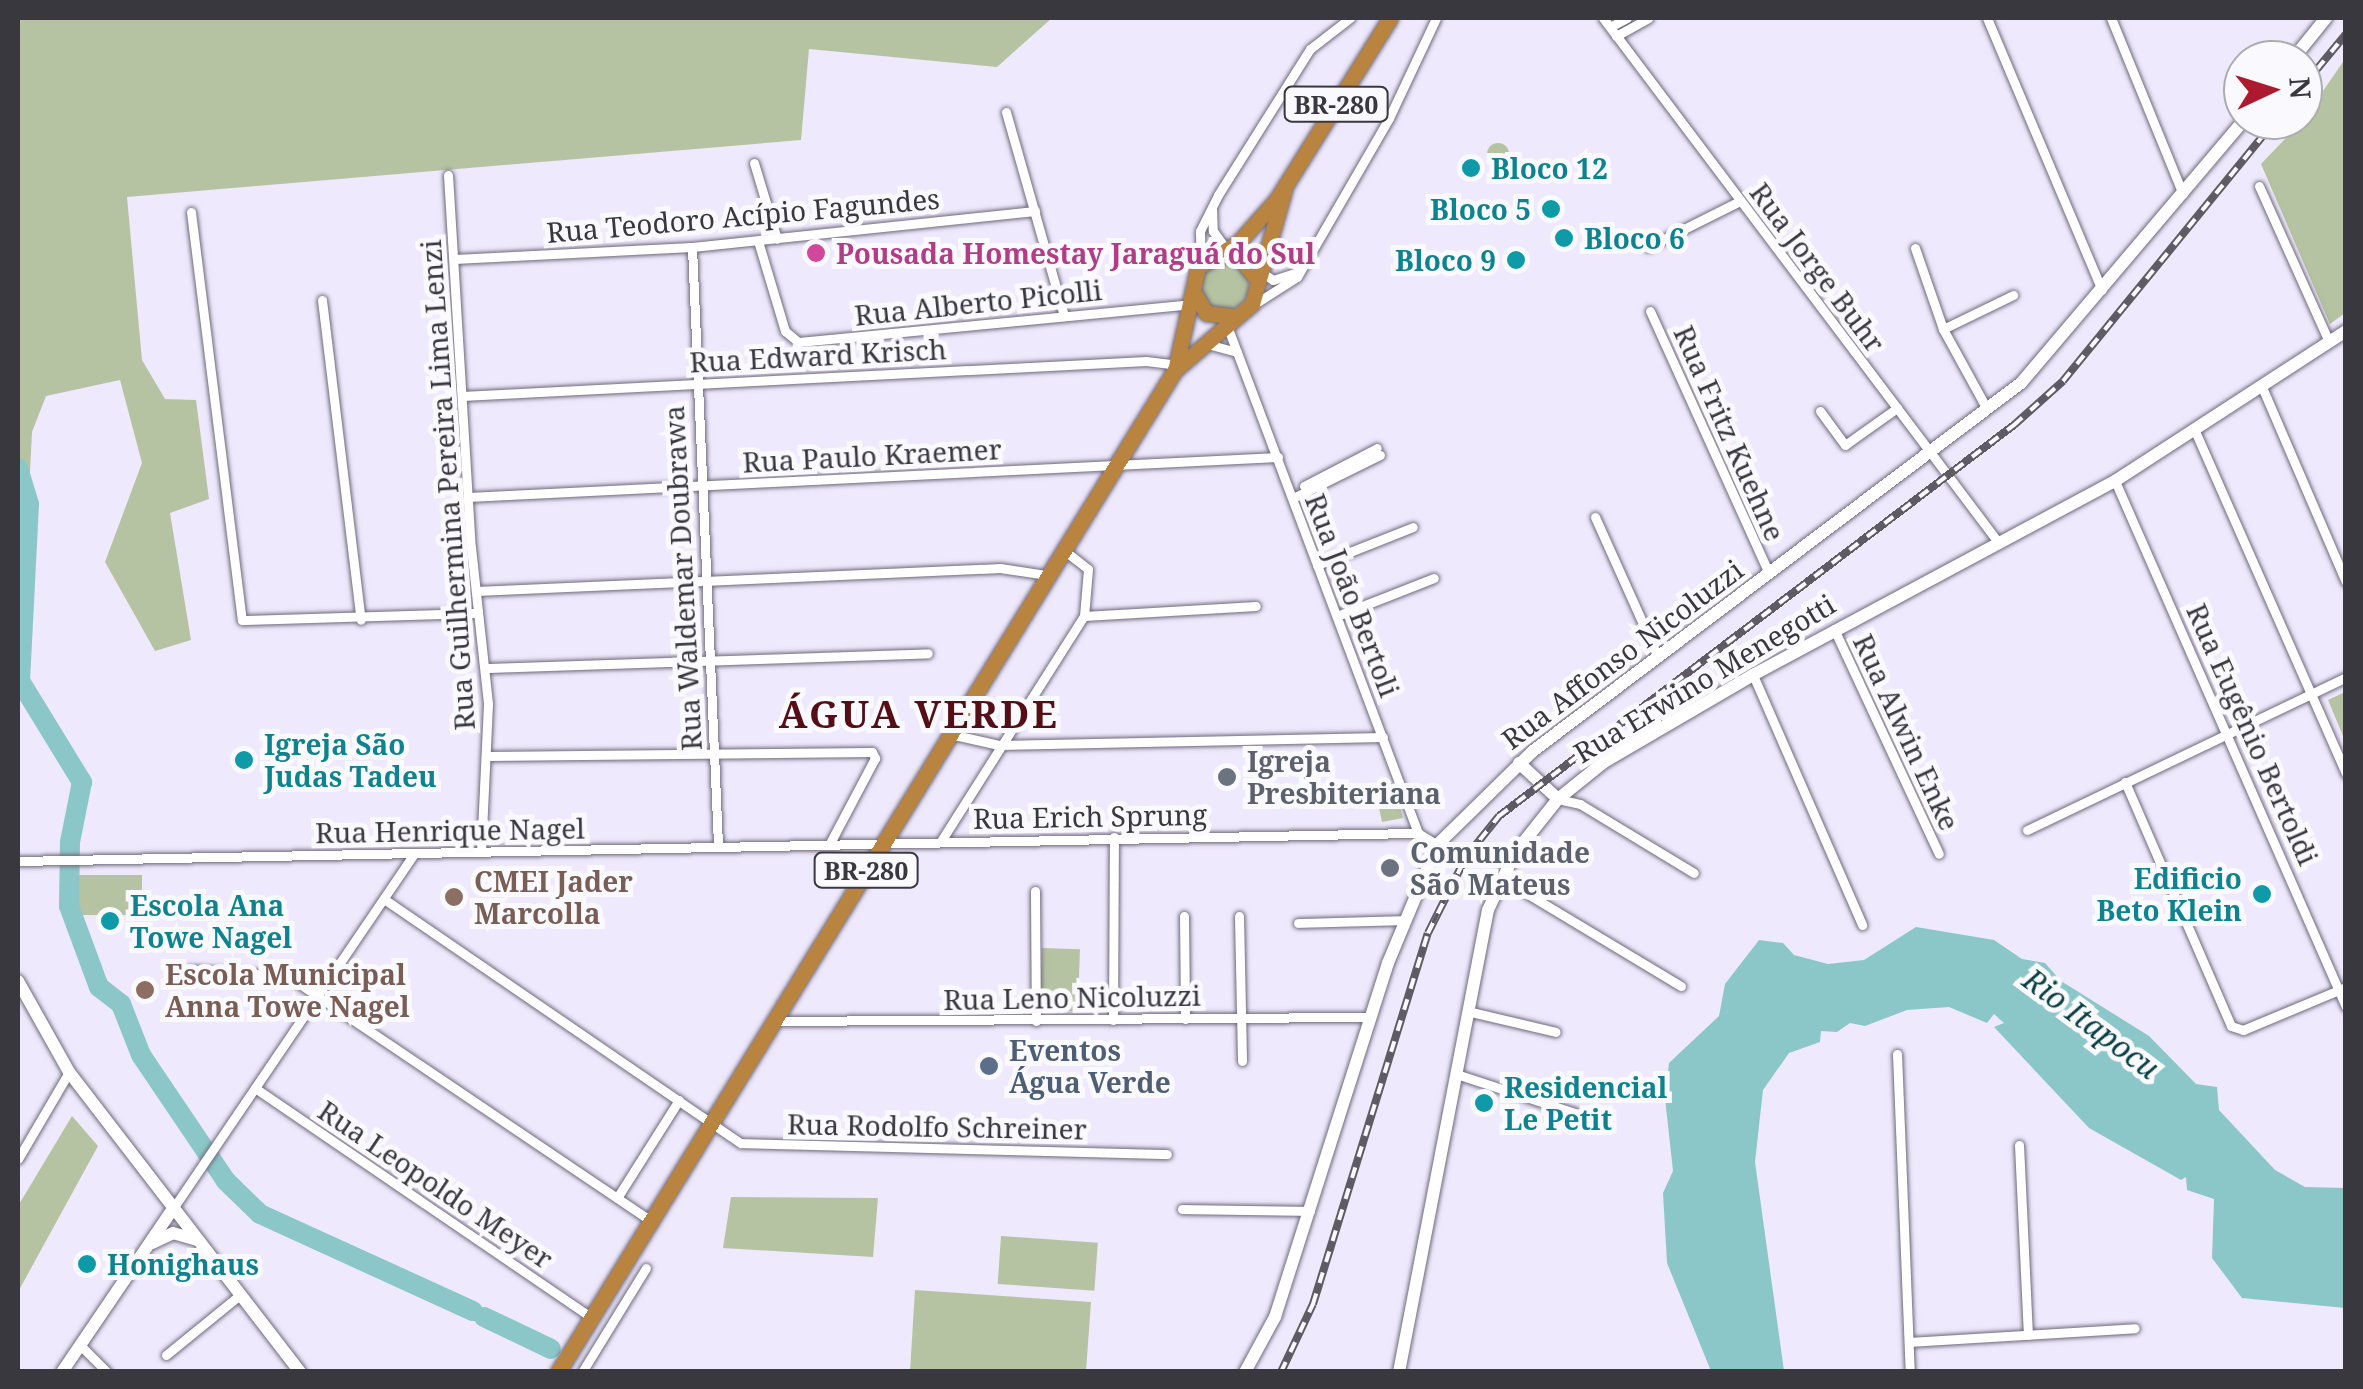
<!DOCTYPE html>
<meta charset="utf-8">
<style>
body{margin:0}
#map{position:relative;width:2363px;height:1389px;overflow:hidden;background:#efe9fd;font-family:"Noto Serif",serif}
div>[style]{position:absolute}
[style*='--x']{left:calc(var(--x)*1px);top:calc(var(--y)*1px);width:calc(var(--w)*1px);rotate:calc(var(--a)*1deg)}
.green>*{inset:0;background:#b5c3a2;transform-origin:0 0}
.round{border-radius:50%}
.water>*{inset:0;background:#8bc7c9}
.river>*{height:20px;margin:-10px;padding:0 10px;transform-origin:10px;border-radius:10px;background:#8bc7c9}
.roads{filter:drop-shadow(0 0 2px #6e697a) drop-shadow(0 0 2px #6e697a)}
.street>*{height:9px;margin:-4.5px;padding:0 4.5px;transform-origin:4.5px;border-radius:4.5px;background:#fff}
.secondary>*{height:12px;margin:-6px;padding:0 6px;transform-origin:6px;border-radius:6px;background:#fff}
.highway>*{height:15px;margin:-7.5px;padding:0 7.5px;transform-origin:7.5px;border-radius:7.5px;background:#b98340}
.rail>*{height:8px;margin-top:-4px;transform-origin:0;background:repeating-linear-gradient(90deg,#faf9fd 0 11px,#5e5b65 0 22px);box-sizing:border-box;border-block:2px solid #5e5b65}
.dots>*{width:28px;height:28px;translate:-50% -50%;box-sizing:border-box;border:5px solid #faf9fd;border-radius:50%}
span{translate:-50% -50%;white-space:nowrap;text-align:center;line-height:1.15;-webkit-text-stroke:10px #faf9fd;paint-order:stroke}
.shield-label span{padding:2px 8px;background:#faf9fd;border:2px solid;border-radius:8px;-webkit-text-stroke-width:0}
.shield-label{font-size:25px;color:#3a383f;font-weight:700}
.culture-label{font-size:28px;color:#0d838f;font-weight:700}
.left{translate:0 -50%;text-align:left}
.right{translate:-100% -50%;text-align:right}
.street-label{font-size:28px;color:#3a383f}
.hotel-label{font-size:28px;color:#b23c85;font-weight:700}
.worship-label{font-size:28px;color:#5b616d;font-weight:700}
.education-label{font-size:28px;color:#785e54;font-weight:700}
.service-label{font-size:28px;color:#4e5e75;font-weight:700}
.water-label{font-size:30px;color:#053f42;font-style:italic}
.district-label{font-size:38px;color:#540e16;font-weight:700;letter-spacing:2.5px}
.frame{position:absolute;inset:0;border:20px solid #3a383f;pointer-events:none}
.north{position:absolute;left:2223px;top:40px;width:100px;height:100px;box-sizing:border-box;background:#faf9fd;border:2px solid #adacb1;border-radius:50%;rotate:86deg;font-size:28px;font-weight:700;line-height:40px;text-align:center;color:#3a383f}
.north::after{content:'';display:block;margin:auto;width:35px;height:45px;background:#ad192f;clip-path:polygon(50% 0,100% 100%,50% 72%,0 100%)}
</style>
<div id="map">
<div class="green">
<i style="clip-path:polygon(18px 18px,1052px 18px,997px 67px,809px 49px,801px 140px,127px 197px,142px 360px,165px 399px,196px 400px,209px 499px,170px 513px,191px 640px,155px 651px,105px 562px,142px 463px,120px 380px,46px 396px,32px 432px,23px 609px,18px 608px)"></i>
<i style="clip-path:polygon(2345px 59px,2345px 313px,2330px 324px,2261px 164px,2303px 120px)"></i>
<i class="round" style="left:1487px;top:143px;width:22px;height:22px"></i>
<i class="round" style="left:1201px;top:262px;width:48px;height:48px"></i>
<i style="clip-path:polygon(2345px 692px,2346px 735px,2343px 736px,2328px 700px)"></i>
<i style="clip-path:polygon(1393px 783px,1403px 818px,1382px 822px,1374px 784px)"></i>
<i style="left:142px;top:875px;width:40px;height:66px;rotate:90deg"></i>
<i style="left:1042px;top:948px;width:38px;height:62px;rotate:2deg"></i>
<i style="clip-path:polygon(72px 1116px,98px 1146px,18px 1292px,18px 1206px)"></i>
<i style="clip-path:polygon(731px 1197px,878px 1198px,873px 1257px,723px 1248px)"></i>
<i style="left:1001px;top:1236px;width:97px;height:48px;rotate:4deg"></i>
<i style="clip-path:polygon(915px 1290px,1091px 1302px,1086px 1371px,910px 1371px)"></i>
</div>
<div class="water">
<i style="clip-path:polygon(1916px 927px,1994px 940px,2022px 959px,2045px 963px,2061px 981px,2149px 1036px,2196px 1084px,2217px 1087px,2219px 1110px,2275px 1170px,2305px 1187px,2345px 1188px,2345px 1308px,2242px 1298px,2212px 1258px,2214px 1199px,2187px 1190px,2186px 1177px,2181px 1180px,2089px 1128px,1994px 1027px,2004px 1023px,1994px 1014px,1987px 1023px,1949px 1007px,1907px 1010px,1865px 1026px,1850px 1023px,1837px 1032px,1821px 1031px,1820px 1042px,1789px 1053px,1763px 1090px,1755px 1162px,1784px 1371px,1711px 1371px,1667px 1263px,1663px 1193px,1673px 1171px,1665px 1098px,1669px 1063px,1719px 1016px,1725px 984px,1759px 940px,1783px 943px,1794px 955px,1828px 964px,1864px 960px)"></i>
</div>
<div class="river">
<i style="--x:18;--y:468;--w:38;--a:73"></i>
<i style="--x:29;--y:504;--w:177;--a:92.9"></i>
<i style="--x:20;--y:681;--w:119;--a:58.5"></i>
<i style="--x:82;--y:782;--w:61;--a:101.3"></i>
<i style="--x:70;--y:842;--w:64;--a:90.9"></i>
<i style="--x:69;--y:906;--w:86;--a:69.7"></i>
<i style="--x:99;--y:987;--w:28;--a:38"></i>
<i style="--x:121;--y:1004;--w:55;--a:68.6"></i>
<i style="--x:141;--y:1055;--w:152;--a:56"></i>
<i style="--x:226;--y:1181;--w:47;--a:44.1"></i>
<i style="--x:260;--y:1214;--w:234;--a:24.5"></i>
<i style="--x:484;--y:1317;--w:74;--a:25.5"></i>
</div>
<div class="roads">
<div class="street">
<i style="--x:1603;--y:18;--w:656;--a:52.99"></i>
<i style="--x:1987;--y:18;--w:295;--a:67.1"></i>
<i style="--x:2111;--y:18;--w:190;--a:67.8"></i>
<i style="--x:1610;--y:27;--w:19;--a:-28"></i>
<i style="--x:1616;--y:36;--w:37;--a:-29"></i>
<i style="--x:1006;--y:112;--w:212;--a:74.1"></i>
<i style="--x:754;--y:163;--w:79;--a:73.2"></i>
<i style="--x:448;--y:175;--w:373;--a:86.5"></i>
<i style="--x:471;--y:547;--w:158;--a:83.8"></i>
<i style="--x:488;--y:704;--w:147;--a:92.7"></i>
<i style="--x:2259;--y:186;--w:171;--a:65.8"></i>
<i style="--x:1212;--y:208;--w:23;--a:88"></i>
<i style="--x:1213;--y:231;--w:26;--a:54"></i>
<i style="--x:191;--y:212;--w:411;--a:82.9"></i>
<i style="--x:242;--y:620;--w:236;--a:-1.7"></i>
<i style="--x:758;--y:241;--w:94;--a:73.3"></i>
<i style="--x:785;--y:331;--w:17;--a:40"></i>
<i style="--x:798;--y:342;--w:395;--a:-5.5"></i>
<i style="--x:692;--y:247;--w:600;--a:87.51"></i>
<i style="--x:1648;--y:247;--w:103;--a:-26.6"></i>
<i style="--x:1915;--y:248;--w:86;--a:70.9"></i>
<i style="--x:1943;--y:329;--w:91;--a:61.2"></i>
<i style="--x:454;--y:259;--w:238;--a:-2.9"></i>
<i style="--x:692;--y:247;--w:345;--a:-6"></i>
<i style="--x:1201;--y:263;--w:32;--a:-92"></i>
<i style="--x:1200;--y:231;--w:40;--a:-63.4"></i>
<i style="--x:1218;--y:195;--w:173;--a:-57.8"></i>
<i style="--x:1310;--y:49;--w:51;--a:-37.8"></i>
<i style="--x:1258;--y:270;--w:18;--a:34"></i>
<i style="--x:1273;--y:280;--w:26;--a:-18"></i>
<i style="--x:322;--y:300;--w:322;--a:83.1"></i>
<i style="--x:1253;--y:305;--w:52;--a:-32.5"></i>
<i style="--x:1297;--y:277;--w:184;--a:-59.9"></i>
<i style="--x:1389;--y:118;--w:110;--a:-64.8"></i>
<i style="--x:1650;--y:311;--w:288;--a:65.6"></i>
<i style="--x:1226;--y:323;--w:545;--a:69.37"></i>
<i style="--x:1418;--y:833;--w:22;--a:32"></i>
<i style="--x:1943;--y:329;--w:78;--a:-25.9"></i>
<i style="--x:1207;--y:344;--w:31;--a:15"></i>
<i style="--x:2262;--y:387;--w:212;--a:66.7"></i>
<i style="--x:462;--y:396;--w:685;--a:-2.93"></i>
<i style="--x:1146;--y:361;--w:31;--a:7"></i>
<i style="--x:1820;--y:411;--w:42;--a:53.7"></i>
<i style="--x:1845;--y:445;--w:64;--a:-35.4"></i>
<i style="--x:2195;--y:431;--w:375;--a:66.2"></i>
<i style="--x:2115;--y:481;--w:574;--a:66.29"></i>
<i style="--x:1304;--y:486;--w:82;--a:-27.5"></i>
<i style="--x:468;--y:497;--w:811;--a:-2.83"></i>
<i style="--x:1293;--y:498;--w:97;--a:-26.3"></i>
<i style="--x:1595;--y:517;--w:154;--a:65.8"></i>
<i style="--x:1317;--y:565;--w:103;--a:-21.6"></i>
<i style="--x:476;--y:591;--w:525;--a:-2.51"></i>
<i style="--x:1000;--y:568;--w:48;--a:8.5"></i>
<i style="--x:1084;--y:616;--w:172;--a:-3.3"></i>
<i style="--x:1337;--y:616;--w:104;--a:-21.4"></i>
<i style="--x:1834;--y:629;--w:248;--a:65"></i>
<i style="--x:485;--y:668;--w:443;--a:-1.9"></i>
<i style="--x:1753;--y:675;--w:273;--a:66.4"></i>
<i style="--x:950;--y:734;--w:50;--a:12.7"></i>
<i style="--x:999;--y:745;--w:384;--a:-1.2"></i>
<i style="--x:487;--y:756;--w:385;--a:-0.6"></i>
<i style="--x:872;--y:752;--w:7;--a:63"></i>
<i style="--x:875;--y:758;--w:96;--a:117.9"></i>
<i style="--x:2125;--y:782;--w:266;--a:66.5"></i>
<i style="--x:2231;--y:1026;--w:13;--a:18"></i>
<i style="--x:2243;--y:1030;--w:112;--a:-22.7"></i>
<i style="--x:1558;--y:799;--w:23;--a:13"></i>
<i style="--x:1580;--y:804;--w:133;--a:31.2"></i>
<i style="--x:2027;--y:830;--w:354;--a:-25.6"></i>
<i style="--x:941;--y:841;--w:267;--a:-57.6"></i>
<i style="--x:1084;--y:616;--w:47;--a:-85.1"></i>
<i style="--x:1088;--y:569;--w:31;--a:-142"></i>
<i style="--x:18;--y:861;--w:1400;--a:-1.15"></i>
<i style="--x:1501;--y:878;--w:210;--a:31"></i>
<i style="--x:1035;--y:891;--w:130;--a:89.6"></i>
<i style="--x:384;--y:899;--w:432;--a:34.4"></i>
<i style="--x:741;--y:1143;--w:426;--a:1.5"></i>
<i style="--x:1184;--y:916;--w:103;--a:89.4"></i>
<i style="--x:1239;--y:916;--w:145;--a:88.8"></i>
<i style="--x:1298;--y:923;--w:105;--a:-1.6"></i>
<i style="--x:190;--y:970;--w:98;--a:3.5"></i>
<i style="--x:288;--y:976;--w:438;--a:34"></i>
<i style="--x:1467;--y:1011;--w:91;--a:13.3"></i>
<i style="--x:1113;--y:1020;--w:183;--a:-89.7"></i>
<i style="--x:775;--y:1021;--w:595;--a:-0.39"></i>
<i style="--x:1897;--y:1054;--w:318;--a:87.7"></i>
<i style="--x:1456;--y:1074;--w:135;--a:18.2"></i>
<i style="--x:255;--y:1088;--w:407;--a:34.3"></i>
<i style="--x:2019;--y:1145;--w:190;--a:87.3"></i>
<i style="--x:18;--y:1159;--w:101;--a:-59.6"></i>
<i style="--x:617;--y:1198;--w:116;--a:-57.7"></i>
<i style="--x:174;--y:1207;--w:427;--a:-55.8"></i>
<i style="--x:1182;--y:1209;--w:128;--a:0.9"></i>
<i style="--x:1909;--y:1342;--w:226;--a:-3.5"></i>
<i style="--x:80;--y:1345;--w:38;--a:45"></i>
<i style="--x:166;--y:1355;--w:97;--a:-39.1"></i>
<i style="--x:582;--y:1372;--w:122;--a:-58.4"></i>
</div>
<div class="secondary">
<i style="--x:2292;--y:60;--w:54;--a:-51"></i>
<i style="--x:1519;--y:763;--w:53;--a:42.7"></i>
<i style="--x:18;--y:981;--w:104;--a:60.7"></i>
<i style="--x:69;--y:1072;--w:379;--a:52.4"></i>
<i style="--x:152;--y:1243;--w:23;--a:-25"></i>
<i style="--x:173;--y:1233;--w:26;--a:16"></i>
<i style="--x:62;--y:1372;--w:199;--a:-55.8"></i>
<i style="--x:1245;--y:1372;--w:63;--a:-61.4"></i>
<i style="--x:1275;--y:1317;--w:372;--a:-72.3"></i>
<i style="--x:1388;--y:963;--w:128;--a:-67.4"></i>
<i style="--x:1437;--y:845;--w:134;--a:-44.4"></i>
<i style="--x:1533;--y:751;--w:611;--a:-37.02"></i>
<i style="--x:2021;--y:383;--w:345;--a:-49.7"></i>
<i style="--x:1399;--y:1372;--w:470;--a:-79.1"></i>
<i style="--x:1488;--y:910;--w:63;--a:-64.7"></i>
<i style="--x:1515;--y:853;--w:69;--a:-51.5"></i>
<i style="--x:1558;--y:799;--w:59;--a:-38.8"></i>
<i style="--x:1604;--y:762;--w:173;--a:-30.3"></i>
<i style="--x:1753;--y:675;--w:411;--a:-28.2"></i>
<i style="--x:2115;--y:481;--w:275;--a:-33"></i>
</div>
<div class="highway">
<i style="--x:1218;--y:254;--w:21;--a:8"></i>
<i style="--x:1239;--y:257;--w:28;--a:51"></i>
<i style="--x:1193;--y:291;--w:26;--a:59"></i>
<i style="--x:1206;--y:313;--w:31;--a:7"></i>
<i style="--x:1176;--y:366;--w:101;--a:-77.5"></i>
<i style="--x:1198;--y:267;--w:47;--a:-31"></i>
<i style="--x:1238;--y:243;--w:59;--a:-48.4"></i>
<i style="--x:1277;--y:199;--w:213;--a:-58"></i>
<i style="--x:558;--y:1372;--w:1177;--a:-58.38"></i>
<i style="--x:1175;--y:370;--w:101;--a:-40.6"></i>
<i style="--x:1252;--y:304;--w:117;--a:-74.2"></i>
</div>
</div>
<div class="rail">
<i style="--x:2303;--y:86;--w:67;--a:-50.4"></i>
<i style="--x:1281;--y:1372;--w:75;--a:-64.8"></i>
<i style="--x:1313;--y:1304;--w:388;--a:-72.8"></i>
<i style="--x:1428;--y:933;--w:85;--a:-63.4"></i>
<i style="--x:1466;--y:857;--w:53;--a:-51.2"></i>
<i style="--x:1499;--y:816;--w:647;--a:-37.21"></i>
<i style="--x:2014;--y:425;--w:66;--a:-41.9"></i>
<i style="--x:2063;--y:381;--w:337;--a:-50.8"></i>
</div>
<div class="dots">
<i style="left:1471px;top:168px;background:#0f9aa8"></i>
<i style="left:1551px;top:209px;background:#0f9aa8"></i>
<i style="left:1564px;top:238px;background:#0f9aa8"></i>
<i style="left:816px;top:253px;background:#d1479c"></i>
<i style="left:1516px;top:260px;background:#0f9aa8"></i>
<i style="left:244px;top:760px;background:#0f9aa8"></i>
<i style="left:1227px;top:777px;background:#6b7280"></i>
<i style="left:1390px;top:868px;background:#6b7280"></i>
<i style="left:2262px;top:894px;background:#0f9aa8"></i>
<i style="left:454px;top:897px;background:#8d6e63"></i>
<i style="left:110px;top:921px;background:#0f9aa8"></i>
<i style="left:145px;top:990px;background:#8d6e63"></i>
<i style="left:989px;top:1066px;background:#5c6f8a"></i>
<i style="left:1484px;top:1103px;background:#0f9aa8"></i>
<i style="left:87px;top:1264px;background:#0f9aa8"></i>
</div>
<div class="shield-label">
<span style="left:1336px;top:104px">BR-280</span>
<span style="left:866px;top:870px">BR-280</span>
</div>
<div class="culture-label">
<span class="left" style="left:1491px;top:168px">Bloco 12</span>
<span class="right" style="left:1531px;top:209px">Bloco 5</span>
<span class="left" style="left:1584px;top:238px">Bloco 6</span>
<span class="right" style="left:1496px;top:260px">Bloco 9</span>
<span class="left" style="left:264px;top:760px">Igreja São<br>Judas Tadeu</span>
<span class="right" style="left:2242px;top:894px">Edificio<br>Beto Klein</span>
<span class="left" style="left:130px;top:921px">Escola Ana<br>Towe Nagel</span>
<span class="left" style="left:1504px;top:1103px">Residencial<br>Le Petit</span>
<span class="left" style="left:107px;top:1264px">Honighaus</span>
</div>
<div class="street-label">
<span style="left:743px;top:215px;rotate:-5deg">Rua Teodoro Acípio Fagundes</span>
<span style="left:1818px;top:267px;rotate:53deg">Rua Jorge Buhr</span>
<span style="left:978px;top:302px;rotate:-6deg">Rua Alberto Picolli</span>
<span style="left:818px;top:355px;rotate:-3deg">Rua Edward Krisch</span>
<span style="left:1730px;top:433px;rotate:66deg">Rua Fritz Kuehne</span>
<span style="left:872px;top:455px;rotate:-3deg">Rua Paulo Kraemer</span>
<span style="left:447px;top:485px;rotate:-94deg">Rua Guilhermina Pereira Lima Lenzi</span>
<span style="left:682px;top:578px;rotate:-93deg">Rua Waldemar Doubrawa</span>
<span style="left:1353px;top:595px;rotate:69deg">Rua João Bertoli</span>
<span style="left:1622px;top:654px;rotate:-37deg">Rua Affonso Nicoluzzi</span>
<span style="left:1704px;top:678px;rotate:-31deg">Rua Erwino Menegotti</span>
<span style="left:1907px;top:732px;rotate:65deg">Rua Alwin Enke</span>
<span style="left:2253px;top:734px;rotate:66deg">Rua Eugênio Bertoldi</span>
<span style="left:1090px;top:816px;rotate:-1deg">Rua Erich Sprung</span>
<span style="left:450px;top:830px;rotate:-1deg">Rua Henrique Nagel</span>
<span style="left:1072px;top:997px;rotate:-1deg">Rua Leno Nicoluzzi</span>
<span style="left:937px;top:1126px;rotate:1deg">Rua Rodolfo Schreiner</span>
<span style="left:436px;top:1184px;rotate:34deg">Rua Leopoldo Meyer</span>
</div>
<div class="hotel-label">
<span class="left" style="left:836px;top:253px">Pousada Homestay Jaraguá do Sul</span>
</div>
<div class="worship-label">
<span class="left" style="left:1247px;top:777px">Igreja<br>Presbiteriana</span>
<span class="left" style="left:1410px;top:868px">Comunidade<br>São Mateus</span>
</div>
<div class="education-label">
<span class="left" style="left:474px;top:897px">CMEI Jader<br>Marcolla</span>
<span class="left" style="left:165px;top:990px">Escola Municipal<br>Anna Towe Nagel</span>
</div>
<div class="service-label">
<span class="left" style="left:1009px;top:1066px">Eventos<br>Água Verde</span>
</div>
<div class="water-label">
<span style="left:2091px;top:1024px;rotate:37deg">Rio Itapocu</span>
</div>
<div class="district-label">
<span style="left:919px;top:714px">ÁGUA VERDE</span>
</div>
<div class="frame"></div>
<div class="north">N</div>
</div>
